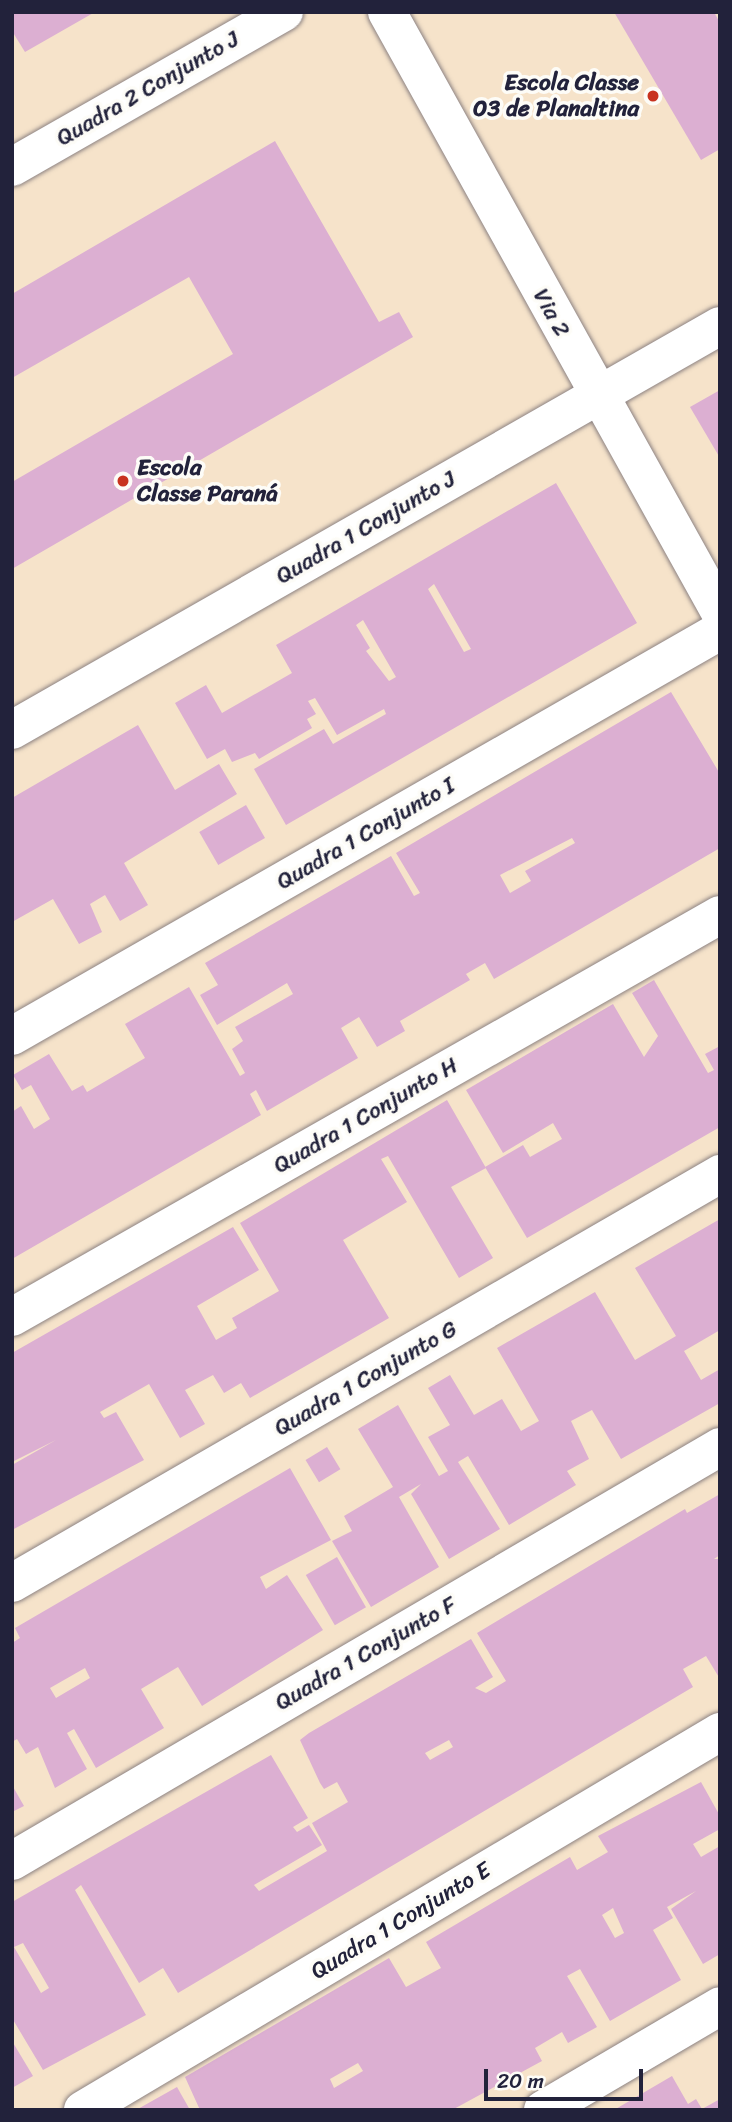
<!DOCTYPE html>
<meta charset="utf-8">
<style>
body{margin:0}
#map{position:relative;width:732px;height:2122px;overflow:hidden;background:#f6e3ca;font-family:Sriracha,sans-serif}
div>[style]{position:absolute}
[style*='--x']{left:calc(var(--x)*1px);top:calc(var(--y)*1px);width:calc(var(--w)*1px);rotate:calc(var(--a)*1deg)}
.building>*{inset:0;background:#dcafd2;transform-origin:0 0}
.roads{filter:drop-shadow(0 0 2px #8c8282) drop-shadow(0 0 2px #8c8282)}
.minor>*{height:38px;margin:-19px;padding:0 19px;transform-origin:19px;border-radius:19px;background:#fff}
.dots>*{width:19px;height:19px;translate:-50% -50%;box-sizing:border-box;border:4px solid #fdfcf7;border-radius:50%}
span{translate:-50% -50%;white-space:nowrap;text-align:center;line-height:1.15;-webkit-text-stroke:7px #fdfcf7;paint-order:stroke}
.poi-label{font-size:23px;color:#22223b;font-weight:700}
.right{translate:-100% -50%;text-align:right}
.left{translate:0 -50%;text-align:left}
.street-label{font-size:23px;color:#22223b}
.frame{position:absolute;inset:0;border:14px solid #22223b;pointer-events:none}
.scale{position:absolute;left:484px;top:2069px;width:159px;height:32px;box-sizing:border-box;border:4px solid #22223b;border-top:0;padding-left:9px;font-size:21px;line-height:24px;white-space:nowrap;color:#22223b;-webkit-text-stroke:5px #fdfcf7;paint-order:stroke}
</style>
<div id="map">
<div class="building">
<i style="clip-path:polygon(12px 12px,95px 12px,25px 52px,12px 31px)"></i>
<i style="clip-path:polygon(614px 12px,714px 12px,720px 23px,720px 149px,701px 160px)"></i>
<i style="clip-path:polygon(275px 141px,379px 322px,399px 312px,413px 337px,12px 569px,12px 482px,233px 354px,189px 277px,12px 378px,12px 294px)"></i>
<i style="clip-path:polygon(720px 390px,720px 458px,690px 407px)"></i>
<i style="clip-path:polygon(evenodd,556px 483px,637px 623px,286px 825px,254px 769px,324px 729px,333px 744px,386px 714px,384px 709px,337px 735px,315px 698px,308px 701px,316px 714px,307px 719px,312px 728px,259px 759px,255px 753px,232px 762px,225px 749px,207px 759px,175px 703px,206px 685px,222px 713px,292px 673px,276px 645px,556px 483px,434px 584px,471px 649px,464px 652px,428px 589px,434px 584px,556px 483px,363px 620px,396px 677px,389px 681px,366px 651px,370px 648px,356px 625px,363px 620px)"></i>
<i style="clip-path:polygon(evenodd,671px 692px,720px 774px,720px 848px,494px 979px,485px 963px,466px 974px,470px 980px,400px 1021px,405px 1031px,377px 1047px,359px 1017px,341px 1028px,358px 1058px,267px 1111px,256px 1090px,250px 1094px,261px 1115px,12px 1259px,12px 1112px,21px 1106px,34px 1129px,50px 1119px,31px 1085px,22px 1090px,13px 1075px,49px 1054px,72px 1091px,83px 1085px,87px 1092px,145px 1058px,125px 1024px,189px 987px,240px 1076px,245px 1073px,232px 1049px,243px 1041px,235px 1027px,293px 994px,287px 983px,217px 1025px,200px 995px,218px 985px,205px 963px,391px 856px,414px 896px,420px 893px,396px 853px,671px 692px,572px 838px,575px 843px,525px 871px,531px 881px,510px 893px,500px 875px,572px 838px)"></i>
<i style="clip-path:polygon(138px 725px,175px 790px,219px 764px,237px 794px,124px 863px,148px 905px,120px 921px,105px 895px,90px 904px,102px 932px,79px 944px,53px 899px,12px 922px,12px 798px)"></i>
<i style="left:246px;top:805px;width:38px;height:54px;rotate:60deg"></i>
<i style="clip-path:polygon(654px 980px,708px 1073px,714px 1070px,705px 1054px,720px 1046px,720px 1127px,527px 1238px,485px 1167px,523px 1145px,530px 1157px,562px 1139px,553px 1123px,503px 1153px,466px 1090px,613px 1004px,644px 1057px,658px 1036px,632px 993px)"></i>
<i style="clip-path:polygon(447px 1100px,486px 1168px,451px 1187px,493px 1258px,459px 1278px,388px 1156px,381px 1159px,407px 1202px,343px 1240px,389px 1318px,250px 1398px,241px 1383px,224px 1393px,213px 1375px,185px 1390px,205px 1424px,180px 1438px,149px 1384px,100px 1412px,104px 1418px,116px 1412px,144px 1460px,12px 1530px,12px 1465px,56px 1440px,12px 1462px,12px 1353px,233px 1227px,259px 1270px,197px 1306px,216px 1340px,237px 1328px,232px 1318px,279px 1291px,240px 1223px)"></i>
<i style="clip-path:polygon(720px 1219px,720px 1330px,684px 1351px,701px 1380px,720px 1369px,720px 1403px,621px 1459px,592px 1410px,571px 1421px,589px 1459px,567px 1471px,576px 1485px,509px 1525px,468px 1456px,458px 1462px,500px 1529px,449px 1559px,411px 1494px,421px 1484px,399px 1497px,439px 1567px,371px 1607px,332px 1541px,352px 1531px,344px 1516px,393px 1487px,358px 1429px,398px 1405px,439px 1476px,448px 1471px,428px 1437px,450px 1425px,428px 1388px,450px 1375px,474px 1415px,502px 1399px,521px 1431px,539px 1421px,497px 1348px,595px 1292px,635px 1360px,676px 1336px,635px 1268px)"></i>
<i style="left:327px;top:1447px;width:26px;height:25px;rotate:59deg"></i>
<i style="clip-path:polygon(evenodd,290px 1468px,331px 1540px,260px 1577px,266px 1589px,287px 1575px,323px 1630px,202px 1706px,178px 1667px,141px 1689px,164px 1728px,96px 1768px,74px 1729px,67px 1733px,87px 1769px,55px 1788px,38px 1747px,26px 1754px,17px 1739px,12px 1742px,12px 1643px,20px 1638px,15px 1628px,290px 1468px,85px 1668px,90px 1678px,56px 1698px,50px 1688px,85px 1668px)"></i>
<i style="clip-path:polygon(evenodd,720px 1494px,720px 1555px,714px 1559px,720px 1559px,720px 1679px,706px 1656px,683px 1669px,693px 1687px,178px 1993px,163px 1968px,139px 1983px,81px 1885px,75px 1890px,146px 2015px,43px 2070px,12px 2018px,12px 1902px,271px 1755px,308px 1818px,293px 1827px,297px 1832px,309px 1825px,322px 1845px,254px 1885px,259px 1891px,327px 1851px,312px 1823px,348px 1802px,337px 1782px,324px 1789px,320px 1783px,300px 1740px,309px 1733px,471px 1639px,493px 1677px,475px 1688px,486px 1693px,506px 1681px,477px 1633px,685px 1509px,687px 1513px,720px 1494px,449px 1740px,453px 1747px,430px 1760px,425px 1753px,449px 1740px,720px 1494px,23px 1943px,49px 1988px,41px 1993px,14px 1947px,23px 1943px)"></i>
<i style="left:337px;top:1557px;width:58px;height:36px;rotate:60deg"></i>
<i style="clip-path:polygon(evenodd,701px 1782px,720px 1816px,720px 1829px,693px 1844px,701px 1857px,720px 1846px,720px 1954px,703px 1964px,671px 1909px,696px 1891px,667px 1907px,673px 1918px,653px 1930px,681px 1980px,610px 2021px,580px 1969px,567px 1976px,597px 2027px,568px 2043px,562px 2032px,535px 2048px,542px 2061px,452px 2110px,200px 2110px,185px 2077px,389px 1958px,406px 1987px,441px 1968px,426px 1942px,570px 1857px,577px 1870px,608px 1852px,598px 1836px,701px 1782px,613px 1908px,624px 1933px,615px 1938px,602px 1915px,613px 1908px,701px 1782px,358px 2063px,363px 2071px,334px 2088px,330px 2079px,358px 2063px)"></i>
<i style="clip-path:polygon(12px 1785px,24px 1806px,12px 1812px)"></i>
<i style="clip-path:polygon(12px 2041px,33px 2076px,12px 2088px)"></i>
<i style="clip-path:polygon(672px 2076px,688px 2104px,696px 2099px,702px 2109px,720px 2099px,720px 2110px,614px 2110px)"></i>
<i style="clip-path:polygon(177px 2087px,190px 2110px,136px 2110px)"></i>
</div>
<div class="roads">
<div class="minor">
<i style="--x:387;--y:12;--w:686;--a:60.97"></i>
<i style="--x:12;--y:167;--w:313;--a:-29.7"></i>
<i style="--x:12;--y:730;--w:815;--a:-29.71"></i>
<i style="--x:12;--y:1036;--w:816;--a:-29.77"></i>
<i style="--x:12;--y:1317;--w:814;--a:-29.59"></i>
<i style="--x:12;--y:1583;--w:818;--a:-30.01"></i>
<i style="--x:12;--y:1861;--w:820;--a:-30.32"></i>
<i style="--x:83;--y:2110;--w:741;--a:-30.69"></i>
<i style="--x:543;--y:2110;--w:205;--a:-30.4"></i>
</div>
</div>
<div class="dots">
<i style="left:653px;top:96px;background:#c8321e"></i>
<i style="left:123px;top:481px;background:#c8321e"></i>
</div>
<div class="poi-label">
<span class="right" style="left:639px;top:96px">Escola Classe<br>03 de Planaltina</span>
<span class="left" style="left:137px;top:481px">Escola<br>Classe Paraná</span>
</div>
<div class="street-label">
<span style="left:148px;top:89px;rotate:-30deg">Quadra 2 Conjunto J</span>
<span style="left:551px;top:313px;rotate:61deg">Via 2</span>
<span style="left:366px;top:528px;rotate:-30deg">Quadra 1 Conjunto J</span>
<span style="left:366px;top:834px;rotate:-30deg">Quadra 1 Conjunto I</span>
<span style="left:366px;top:1116px;rotate:-30deg">Quadra 1 Conjunto H</span>
<span style="left:366px;top:1379px;rotate:-30deg">Quadra 1 Conjunto G</span>
<span style="left:366px;top:1654px;rotate:-30deg">Quadra 1 Conjunto F</span>
<span style="left:401px;top:1921px;rotate:-31deg">Quadra 1 Conjunto E</span>
</div>
<div class="frame"></div>
<div class="scale">20 m</div>
</div>
